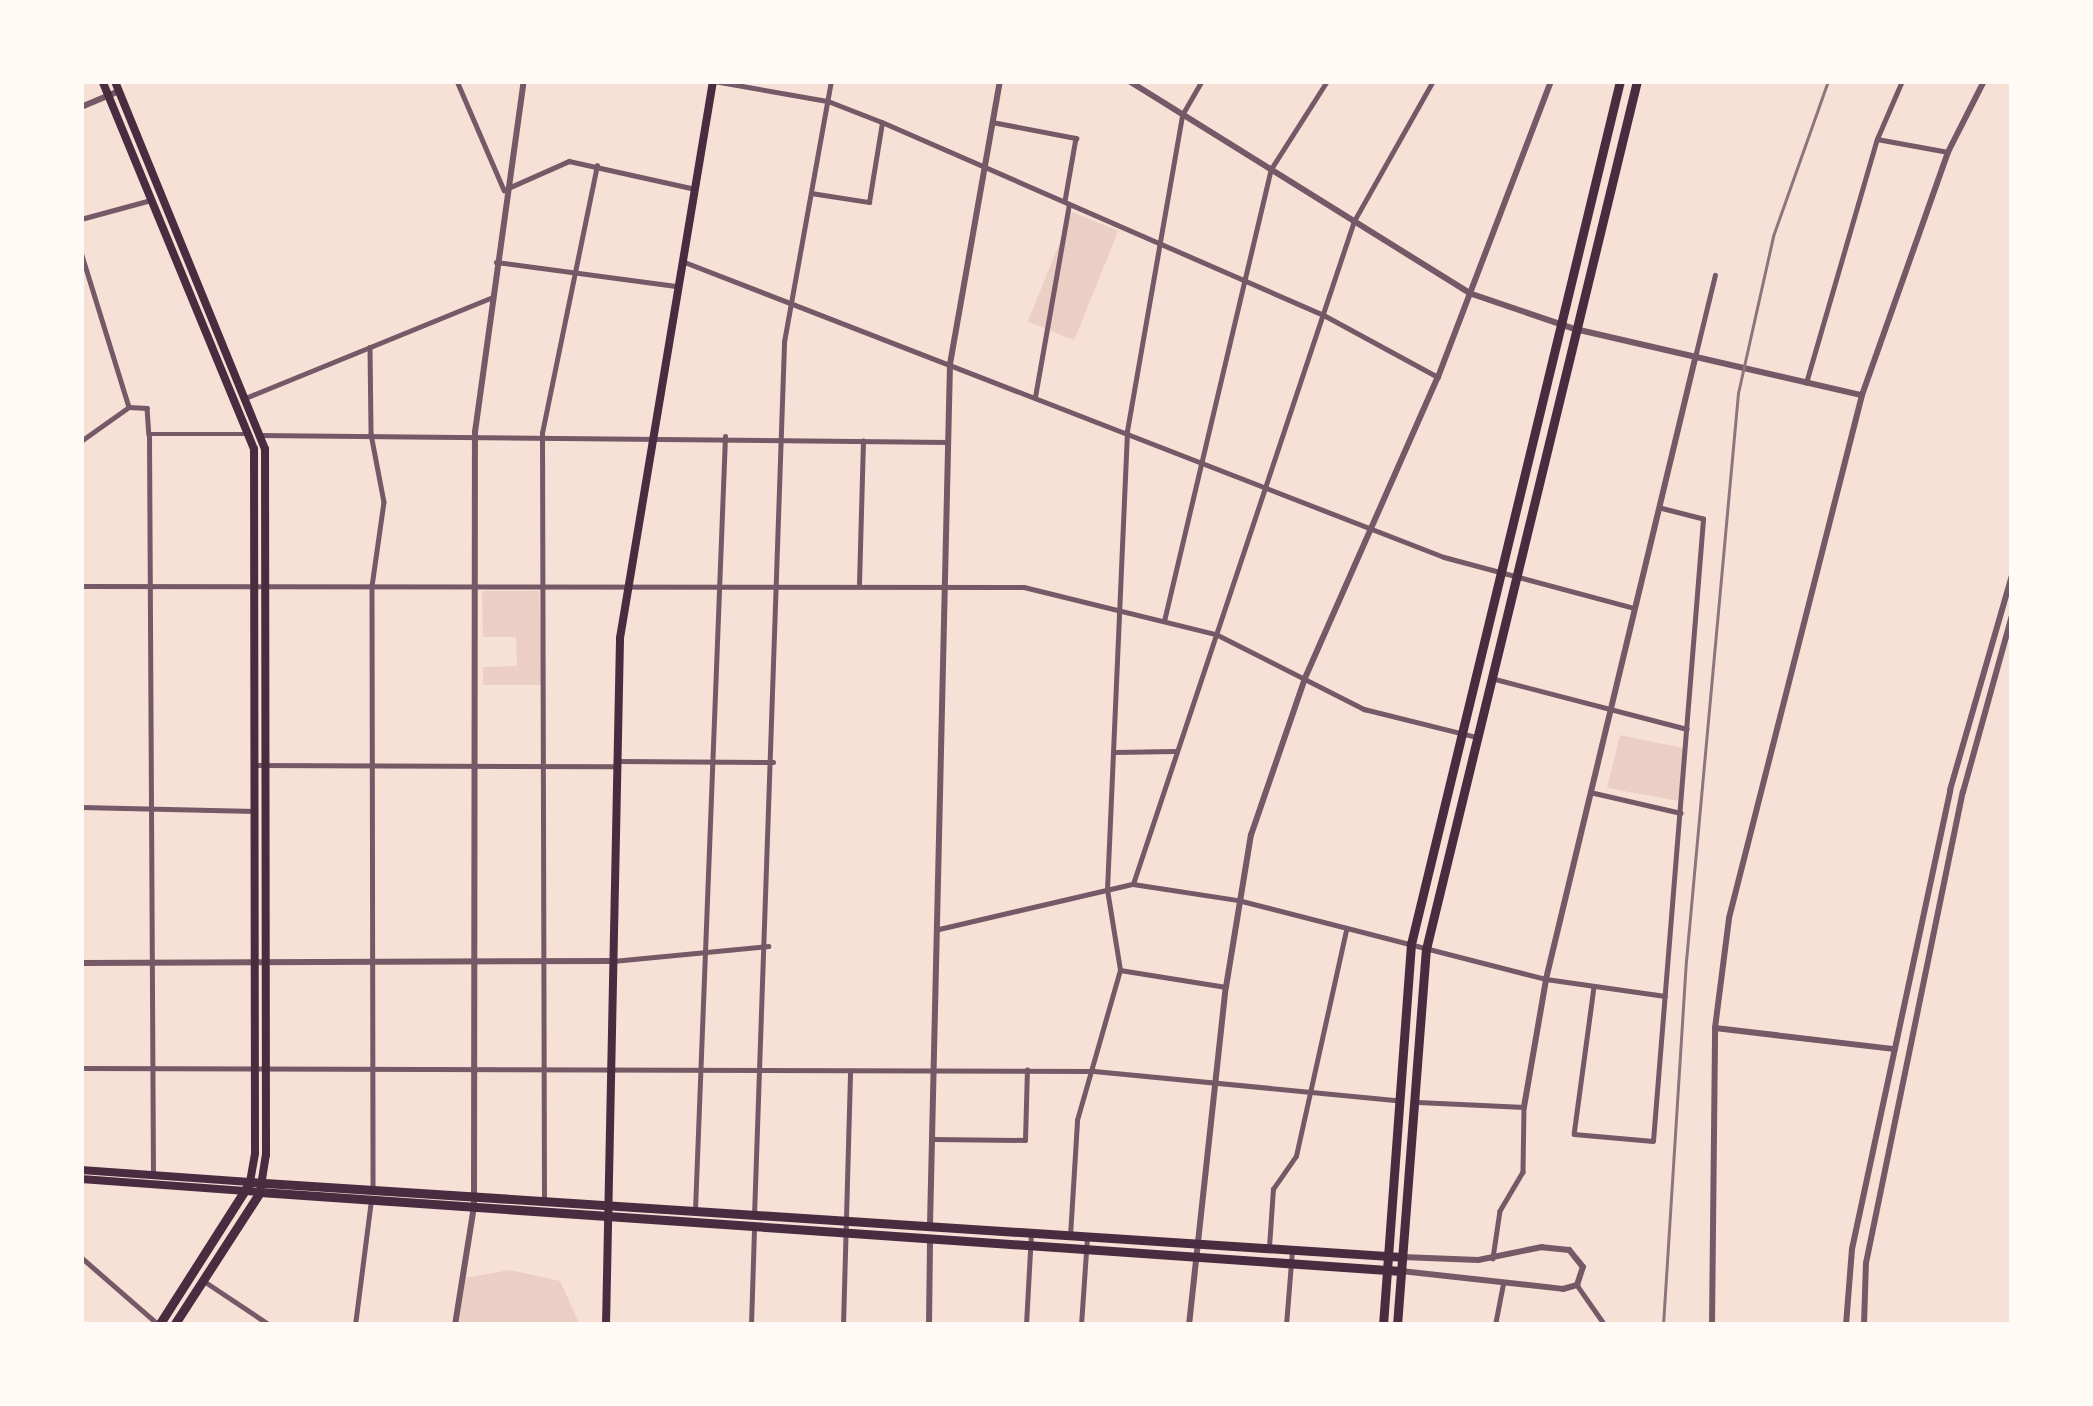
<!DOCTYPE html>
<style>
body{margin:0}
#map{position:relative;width:2093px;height:1406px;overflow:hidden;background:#f7e1d7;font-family:"Work Sans",sans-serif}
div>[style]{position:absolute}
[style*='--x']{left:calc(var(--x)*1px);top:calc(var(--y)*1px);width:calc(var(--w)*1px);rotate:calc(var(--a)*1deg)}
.green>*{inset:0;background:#ebcfc5;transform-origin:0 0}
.minor>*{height:4.5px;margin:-2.25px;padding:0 2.25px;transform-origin:2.25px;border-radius:2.25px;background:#755966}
.tertiary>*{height:6px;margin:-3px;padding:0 3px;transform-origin:3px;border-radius:3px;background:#755966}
.primary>*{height:8px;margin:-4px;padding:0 4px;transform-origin:4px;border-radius:4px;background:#4a2c40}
.trunk>*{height:9px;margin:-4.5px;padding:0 4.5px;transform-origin:4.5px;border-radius:4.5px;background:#4a2c40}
.rail>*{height:3px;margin:-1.5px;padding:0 1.5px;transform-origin:1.5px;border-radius:1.5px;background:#8f747c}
span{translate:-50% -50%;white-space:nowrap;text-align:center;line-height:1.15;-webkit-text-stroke:9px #fffaf5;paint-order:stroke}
.frame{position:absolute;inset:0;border:84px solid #fffaf5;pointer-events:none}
</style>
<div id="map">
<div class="green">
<i style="left:1072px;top:212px;width:50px;height:118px;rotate:22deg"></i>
<i style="clip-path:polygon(482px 591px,539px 591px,542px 685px,483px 685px,483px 667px,517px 666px,516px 637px,483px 637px)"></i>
<i style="clip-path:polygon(1620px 735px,1683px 748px,1679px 801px,1607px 788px)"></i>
<i style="clip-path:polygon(510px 1270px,560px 1281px,580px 1325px,452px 1325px,464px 1278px)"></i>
</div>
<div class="minor">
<i style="--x:457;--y:81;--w:119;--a:66.7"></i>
<i style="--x:504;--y:190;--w:71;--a:-24"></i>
<i style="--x:569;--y:161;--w:129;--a:12.5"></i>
<i style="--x:714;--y:81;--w:116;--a:10"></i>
<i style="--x:828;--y:101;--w:58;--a:21.3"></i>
<i style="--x:882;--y:122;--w:480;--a:23.6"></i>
<i style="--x:1322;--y:314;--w:132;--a:28.5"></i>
<i style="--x:992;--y:122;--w:86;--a:10.8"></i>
<i style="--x:1076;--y:138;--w:64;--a:99.9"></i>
<i style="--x:1877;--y:139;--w:72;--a:10.4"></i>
<i style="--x:811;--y:193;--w:59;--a:8.8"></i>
<i style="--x:869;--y:202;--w:80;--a:-80.7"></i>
<i style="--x:81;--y:219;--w:73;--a:-15.2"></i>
<i style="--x:81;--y:252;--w:162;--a:72.8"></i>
<i style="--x:682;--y:261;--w:817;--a:21.23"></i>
<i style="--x:1444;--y:557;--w:197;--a:15"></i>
<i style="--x:496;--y:262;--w:183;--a:7.6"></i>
<i style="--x:370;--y:347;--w:87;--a:89.3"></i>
<i style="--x:371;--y:434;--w:69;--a:79.2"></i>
<i style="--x:384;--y:502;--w:85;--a:98.1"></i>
<i style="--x:372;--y:586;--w:602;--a:89.9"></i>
<i style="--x:1695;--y:357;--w:84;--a:-76.3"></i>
<i style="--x:1806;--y:383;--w:254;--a:-73.8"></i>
<i style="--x:1877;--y:139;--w:63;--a:-66.7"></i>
<i style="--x:1035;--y:397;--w:195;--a:-80"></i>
<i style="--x:243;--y:399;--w:268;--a:-22.2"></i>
<i style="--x:258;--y:435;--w:690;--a:0.58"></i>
<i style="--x:81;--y:441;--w:59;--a:-35.3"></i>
<i style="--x:129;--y:407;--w:18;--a:3"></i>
<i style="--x:147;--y:408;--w:26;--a:86"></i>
<i style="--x:859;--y:584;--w:143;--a:-88.4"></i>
<i style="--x:81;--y:586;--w:943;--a:0.06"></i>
<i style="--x:1024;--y:587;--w:198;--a:13.8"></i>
<i style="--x:1216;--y:634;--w:166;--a:26.9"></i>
<i style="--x:1364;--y:709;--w:115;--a:14"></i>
<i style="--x:1164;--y:621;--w:464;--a:-76.7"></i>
<i style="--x:1271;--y:169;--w:104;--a:-57.5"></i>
<i style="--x:1495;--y:679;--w:198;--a:14.6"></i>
<i style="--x:1114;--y:752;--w:61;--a:-0.9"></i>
<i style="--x:618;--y:761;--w:155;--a:0.4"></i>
<i style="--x:255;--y:765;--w:360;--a:0.2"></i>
<i style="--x:1590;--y:792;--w:93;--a:13"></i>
<i style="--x:81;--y:807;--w:174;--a:1.3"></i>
<i style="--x:1133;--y:884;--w:699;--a:-71.57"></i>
<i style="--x:1354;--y:221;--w:161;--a:-60.6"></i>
<i style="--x:939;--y:929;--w:199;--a:-13.1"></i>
<i style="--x:1133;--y:884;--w:106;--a:8.7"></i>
<i style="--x:1238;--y:900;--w:318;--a:14.4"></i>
<i style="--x:1546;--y:979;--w:120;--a:8.1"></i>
<i style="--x:613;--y:961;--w:156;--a:-5.5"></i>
<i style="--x:1120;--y:970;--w:107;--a:9.1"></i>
<i style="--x:1594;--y:987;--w:148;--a:97.7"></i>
<i style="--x:1574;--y:1134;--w:79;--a:5.1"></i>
<i style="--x:1653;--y:1141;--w:624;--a:-85.4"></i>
<i style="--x:1703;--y:519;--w:44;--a:-165.7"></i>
<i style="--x:81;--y:1068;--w:1013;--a:0.17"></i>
<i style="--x:1094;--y:1071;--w:304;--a:5.5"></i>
<i style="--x:1418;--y:1102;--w:106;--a:2.7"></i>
<i style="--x:1524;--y:1107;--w:65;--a:90.9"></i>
<i style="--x:1523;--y:1172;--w:45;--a:120.5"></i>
<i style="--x:1500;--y:1211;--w:48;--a:98.5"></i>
<i style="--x:933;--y:1139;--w:92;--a:0.6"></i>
<i style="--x:1025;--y:1140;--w:70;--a:-88.4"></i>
<i style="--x:153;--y:1176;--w:742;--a:-90.31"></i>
<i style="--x:149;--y:434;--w:97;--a:0"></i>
<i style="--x:544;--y:1199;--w:766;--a:-90.15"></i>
<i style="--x:542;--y:433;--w:273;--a:-78.4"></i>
<i style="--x:695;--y:1210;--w:774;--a:-87.78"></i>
<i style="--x:754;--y:1216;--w:875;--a:-88.03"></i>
<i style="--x:784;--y:342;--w:265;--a:-79.8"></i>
<i style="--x:1070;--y:1236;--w:116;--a:-86.5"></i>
<i style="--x:1077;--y:1120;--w:156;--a:-74"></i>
<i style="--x:1120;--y:970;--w:81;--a:-99.2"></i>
<i style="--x:1107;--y:890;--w:459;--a:-87.5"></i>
<i style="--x:1127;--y:431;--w:321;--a:-80.1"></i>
<i style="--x:1182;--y:115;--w:39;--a:-60"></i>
<i style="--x:1269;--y:1247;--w:58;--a:-86.1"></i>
<i style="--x:1273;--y:1189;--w:40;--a:-55.1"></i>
<i style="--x:1296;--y:1156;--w:231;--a:-77.5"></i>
<i style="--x:81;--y:1257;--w:103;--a:41.1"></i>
<i style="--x:204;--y:1281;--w:79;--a:33.7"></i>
<i style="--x:1577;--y:1285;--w:49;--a:55"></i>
<i style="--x:355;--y:1325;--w:126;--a:-82.7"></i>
<i style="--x:751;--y:1325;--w:97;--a:-88.2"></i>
<i style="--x:843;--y:1325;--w:254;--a:-88.4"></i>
<i style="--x:1026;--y:1325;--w:92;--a:-86.9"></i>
<i style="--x:1081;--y:1325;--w:88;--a:-86.1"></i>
<i style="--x:1286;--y:1325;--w:74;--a:-85.4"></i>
<i style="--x:1495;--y:1325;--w:42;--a:-79"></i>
</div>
<div class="tertiary">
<i style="--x:1129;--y:81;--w:401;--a:31.9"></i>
<i style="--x:1469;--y:293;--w:112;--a:18.8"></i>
<i style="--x:1575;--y:329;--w:294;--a:13"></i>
<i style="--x:81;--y:107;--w:41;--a:-22.8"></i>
<i style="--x:81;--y:963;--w:532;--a:-0.22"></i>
<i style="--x:1715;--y:1028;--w:181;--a:6.7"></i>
<i style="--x:1524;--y:1107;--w:130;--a:-80.2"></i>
<i style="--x:1546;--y:979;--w:638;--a:-76.49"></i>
<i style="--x:930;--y:1225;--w:861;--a:-88.67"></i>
<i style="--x:950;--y:364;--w:287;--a:-80"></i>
<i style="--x:1401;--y:1271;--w:163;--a:6.3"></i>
<i style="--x:1563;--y:1289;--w:15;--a:-16"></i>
<i style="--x:1577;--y:1285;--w:19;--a:-72"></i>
<i style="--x:1583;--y:1267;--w:22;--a:-129"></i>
<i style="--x:1569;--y:1250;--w:27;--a:-174"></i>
<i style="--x:1542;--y:1247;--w:65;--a:168.5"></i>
<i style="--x:1478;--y:1260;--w:76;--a:-177.7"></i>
<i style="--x:455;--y:1325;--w:121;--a:-80.9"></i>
<i style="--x:474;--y:1206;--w:774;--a:-89.93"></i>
<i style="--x:475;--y:432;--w:354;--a:-82.1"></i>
<i style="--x:929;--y:1325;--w:87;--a:-89.3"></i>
<i style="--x:1189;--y:1325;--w:340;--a:-83.8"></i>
<i style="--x:1226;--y:987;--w:154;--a:-80.7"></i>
<i style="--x:1251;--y:835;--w:166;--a:-71"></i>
<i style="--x:1305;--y:678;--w:329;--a:-66.2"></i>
<i style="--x:1438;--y:377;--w:317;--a:-69.1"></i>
<i style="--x:1712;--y:1325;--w:297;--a:-89.4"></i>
<i style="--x:1715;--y:1028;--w:111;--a:-82.7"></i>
<i style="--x:1729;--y:918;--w:540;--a:-75.73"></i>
<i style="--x:1862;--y:395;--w:258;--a:-70.5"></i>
<i style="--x:1948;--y:152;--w:80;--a:-63.1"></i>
<i style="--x:1846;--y:1325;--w:76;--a:-85.5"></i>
<i style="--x:1852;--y:1249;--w:469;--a:-77.9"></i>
<i style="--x:1950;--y:790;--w:224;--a:-73.9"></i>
<i style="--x:1864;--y:1325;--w:62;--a:-88.2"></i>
<i style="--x:1866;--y:1263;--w:481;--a:-78.4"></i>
<i style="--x:1963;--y:792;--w:184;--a:-74.5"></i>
</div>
<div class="primary">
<i style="--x:81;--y:1170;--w:169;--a:4.1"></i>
<i style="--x:250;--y:1182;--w:29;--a:-80"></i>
<i style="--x:255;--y:1153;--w:704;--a:-90.08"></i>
<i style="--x:254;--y:449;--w:398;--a:-112.4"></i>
<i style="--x:81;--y:1179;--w:179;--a:4.2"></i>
<i style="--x:260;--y:1192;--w:37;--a:-81"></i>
<i style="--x:266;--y:1155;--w:706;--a:-90.08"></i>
<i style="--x:265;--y:449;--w:397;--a:-112.2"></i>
<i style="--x:606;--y:1325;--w:687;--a:-88.83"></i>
<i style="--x:620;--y:638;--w:565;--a:-80.52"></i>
</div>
<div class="trunk">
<i style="--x:159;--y:1325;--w:169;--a:-57.5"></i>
<i style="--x:250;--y:1182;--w:1154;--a:3.72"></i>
<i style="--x:174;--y:1325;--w:158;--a:-57.1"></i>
<i style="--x:260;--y:1192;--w:1144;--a:3.96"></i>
<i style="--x:1383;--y:1325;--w:382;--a:-85.8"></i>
<i style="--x:1411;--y:944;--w:888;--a:-76.39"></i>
<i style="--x:1397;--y:1325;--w:377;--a:-85.6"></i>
<i style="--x:1426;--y:949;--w:893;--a:-76.34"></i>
</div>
<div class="rail">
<i style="--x:1663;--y:1325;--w:365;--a:-86.4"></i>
<i style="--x:1686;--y:961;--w:570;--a:-84.77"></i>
<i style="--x:1738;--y:393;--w:161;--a:-77.4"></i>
<i style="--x:1773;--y:236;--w:164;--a:-70.5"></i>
</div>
<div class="frame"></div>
</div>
